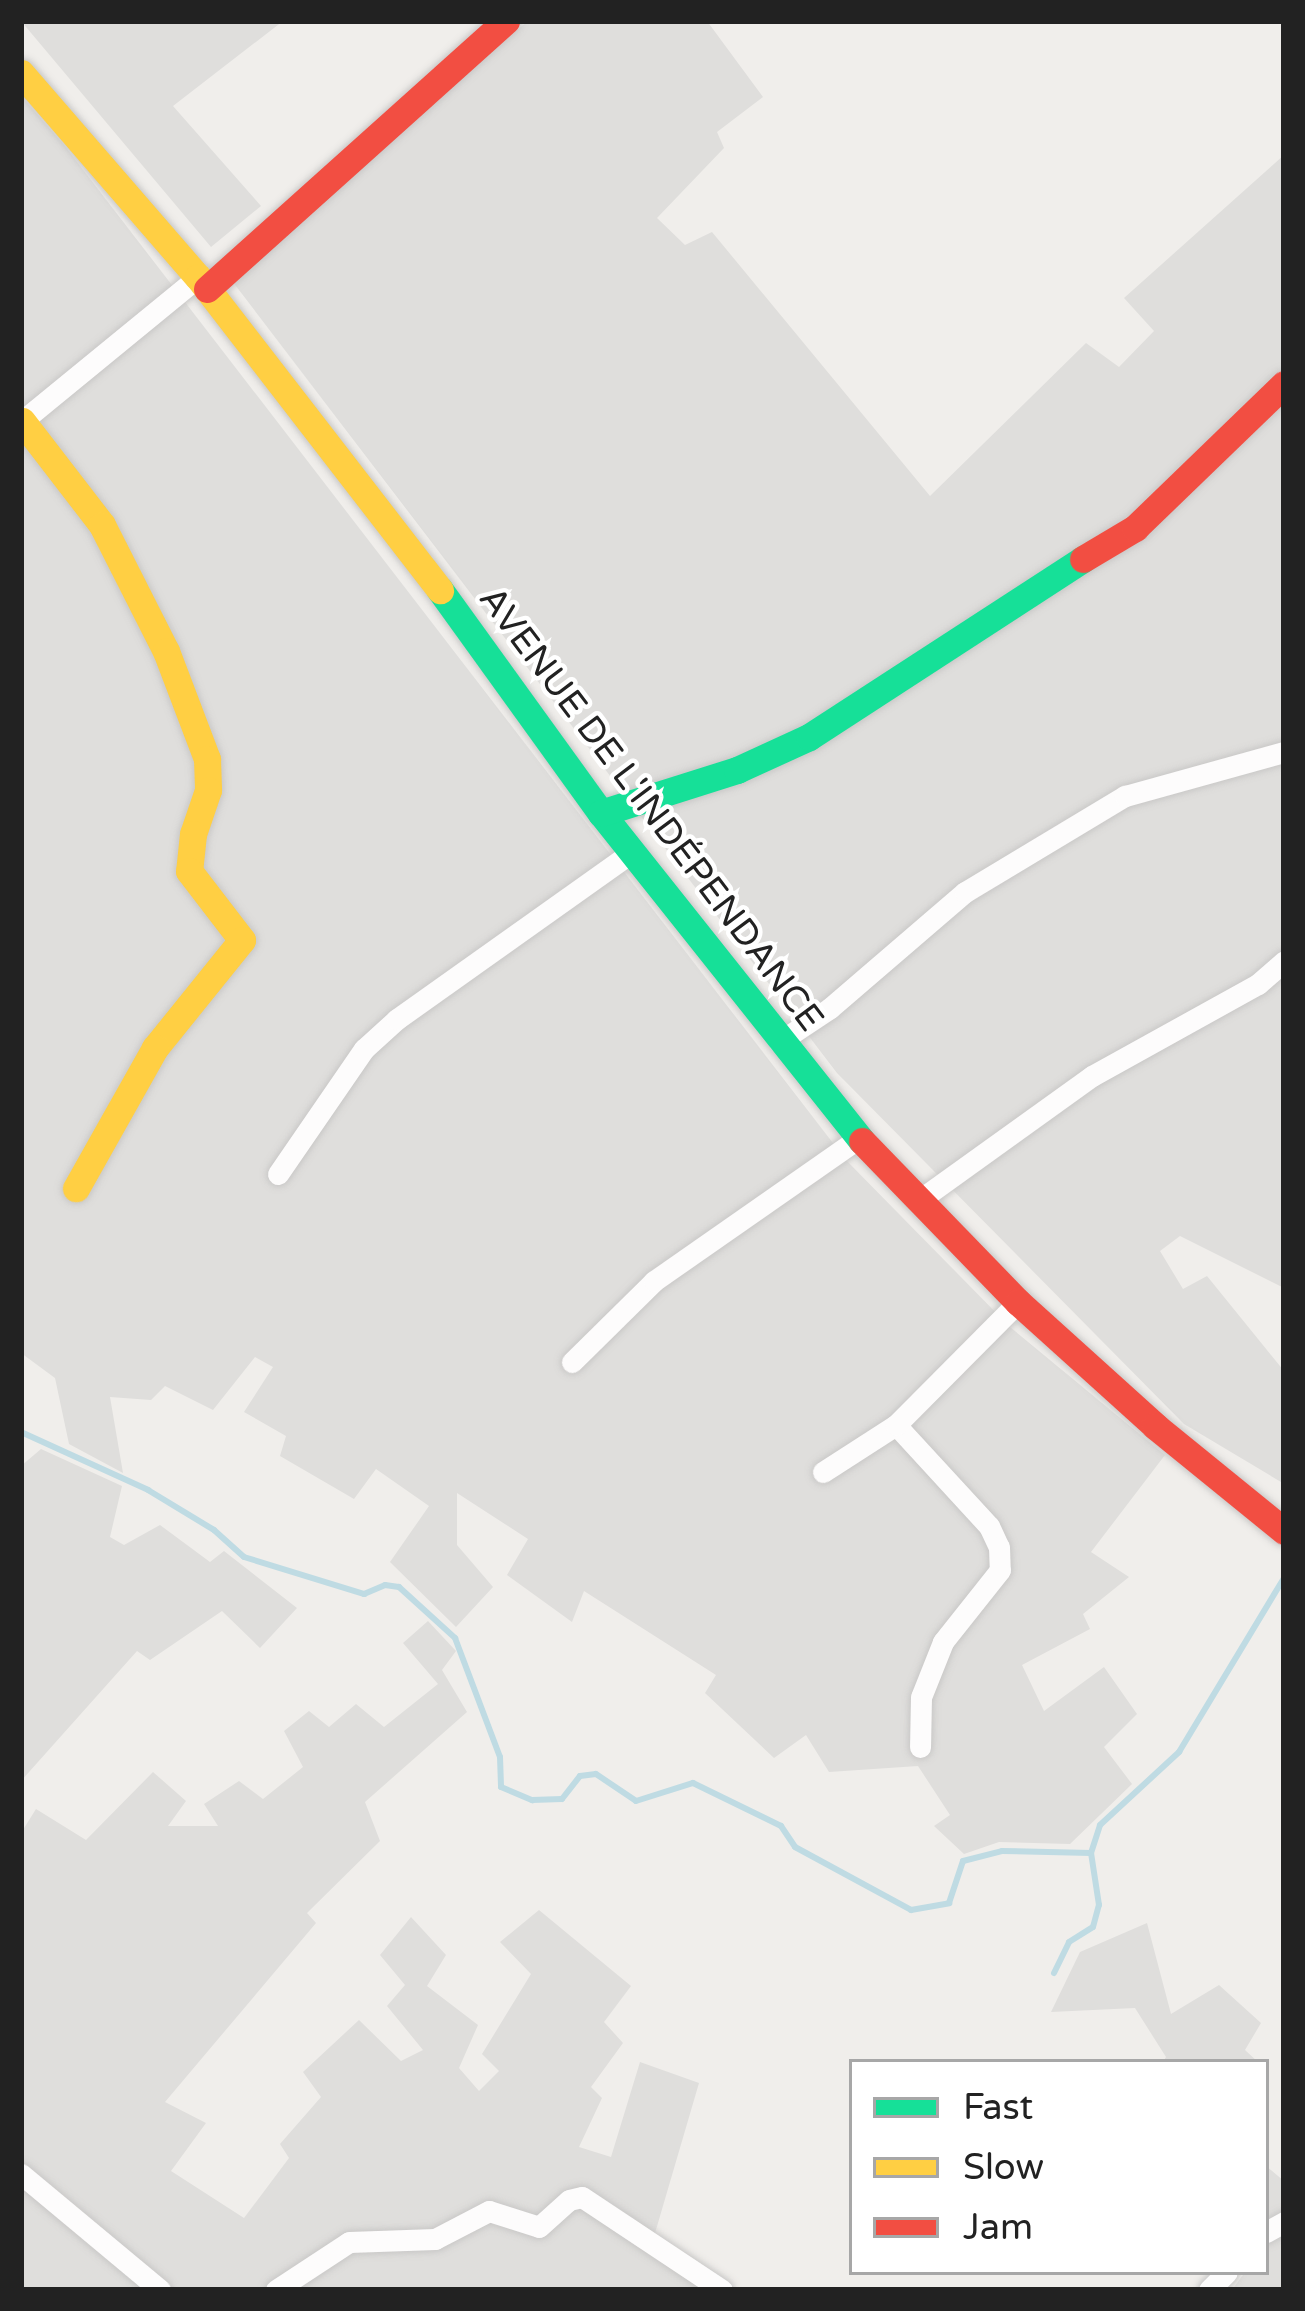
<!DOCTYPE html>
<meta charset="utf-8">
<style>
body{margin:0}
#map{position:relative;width:1305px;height:2311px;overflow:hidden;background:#f0eeeb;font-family:"Varela Round",sans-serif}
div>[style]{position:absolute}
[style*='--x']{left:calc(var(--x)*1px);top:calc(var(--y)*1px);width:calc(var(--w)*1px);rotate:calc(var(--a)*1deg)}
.residential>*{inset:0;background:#dfdedc}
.stream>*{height:6px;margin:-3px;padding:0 3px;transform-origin:3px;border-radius:3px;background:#bfdbe3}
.roads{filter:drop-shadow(0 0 3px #c9c8c7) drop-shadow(0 0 3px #c9c8c7)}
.street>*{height:21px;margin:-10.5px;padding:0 10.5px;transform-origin:10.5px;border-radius:10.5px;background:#fdfcfc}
.fast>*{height:27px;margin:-13.5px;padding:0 13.5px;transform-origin:13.5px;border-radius:13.5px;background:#16e098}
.slow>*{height:27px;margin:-13.5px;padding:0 13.5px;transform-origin:13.5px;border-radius:13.5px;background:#ffcf43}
.jam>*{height:27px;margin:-13.5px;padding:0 13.5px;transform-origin:13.5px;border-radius:13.5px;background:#f24e42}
span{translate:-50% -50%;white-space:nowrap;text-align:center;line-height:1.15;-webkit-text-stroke:9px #fff;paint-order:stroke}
.street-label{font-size:36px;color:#222}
.frame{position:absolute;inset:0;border:24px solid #222;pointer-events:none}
.legend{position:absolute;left:849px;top:2059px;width:420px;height:216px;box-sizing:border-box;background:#fff;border:3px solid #a7a7a7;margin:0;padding:15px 21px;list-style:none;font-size:36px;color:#222}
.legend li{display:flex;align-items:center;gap:24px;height:60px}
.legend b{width:60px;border:3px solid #a7a7a7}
</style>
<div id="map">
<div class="residential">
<i style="clip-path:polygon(21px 21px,283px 21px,173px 106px,261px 206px,211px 247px)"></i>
<i style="clip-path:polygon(528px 21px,707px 21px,763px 97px,717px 132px,724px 148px,657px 218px,685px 245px,712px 232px,930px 496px,1086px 343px,1119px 367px,1154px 331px,1124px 298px,1284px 155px,1284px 1288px,1180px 1236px,1160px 1251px,1183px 1289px,1207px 1276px,1284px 1371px,1281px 1482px,1184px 1424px,837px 1073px,226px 273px)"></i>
<i style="clip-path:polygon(21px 96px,64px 145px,846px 1160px,1010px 1327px,1165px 1455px,1091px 1552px,1129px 1577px,1083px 1614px,1090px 1629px,1022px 1665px,1044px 1711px,1104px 1667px,1137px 1714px,1104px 1747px,1132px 1784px,1070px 1844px,999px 1842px,964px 1854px,934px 1826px,950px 1815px,918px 1766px,829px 1772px,806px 1735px,774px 1758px,705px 1693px,716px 1675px,584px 1591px,572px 1622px,507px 1575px,528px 1539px,457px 1493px,457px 1545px,493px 1587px,456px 1627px,390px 1562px,429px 1506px,376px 1469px,354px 1499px,280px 1456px,286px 1436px,244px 1412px,273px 1367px,255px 1357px,213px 1410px,165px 1386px,151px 1400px,110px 1397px,123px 1473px,69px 1444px,55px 1378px,21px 1353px)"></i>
<i style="clip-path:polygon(41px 1449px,122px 1486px,110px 1537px,124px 1545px,160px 1525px,210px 1562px,224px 1551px,297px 1608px,260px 1648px,222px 1611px,150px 1660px,137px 1651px,21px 1781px,21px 1466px)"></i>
<i style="clip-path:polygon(428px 1621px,456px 1651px,442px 1670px,467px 1712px,365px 1802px,380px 1841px,307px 1913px,316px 1923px,165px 2102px,206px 2123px,171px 2171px,244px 2218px,289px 2158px,280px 2144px,321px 2097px,303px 2072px,359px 2020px,401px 2061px,423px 2050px,387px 2006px,405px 1985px,380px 1955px,411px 1917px,446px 1955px,427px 1986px,478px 2025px,459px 2068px,479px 2091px,499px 2071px,482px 2054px,531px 1974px,500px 1942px,539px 1910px,631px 1986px,604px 2022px,623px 2043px,591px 2087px,602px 2098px,579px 2147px,611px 2157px,640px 2062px,699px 2083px,653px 2240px,706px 2284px,701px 2290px,21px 2290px,21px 1833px,36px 1809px,86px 1840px,153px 1772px,186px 1801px,168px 1826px,218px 1826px,204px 1804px,239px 1781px,263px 1799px,303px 1767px,284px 1731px,309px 1711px,329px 1727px,356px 1704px,384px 1727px,438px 1684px,403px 1643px)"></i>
<i style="clip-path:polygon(1147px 1923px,1171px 2014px,1219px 1985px,1261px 2023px,1245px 2050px,1258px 2062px,1163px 2062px,1166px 2057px,1135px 2008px,1051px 2012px,1080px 1952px)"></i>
<i style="clip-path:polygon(1266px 2166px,1284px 2181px,1284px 2290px,1232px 2290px,1245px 2272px,1266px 2272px)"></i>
</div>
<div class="stream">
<i style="--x:21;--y:1432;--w:140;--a:24.5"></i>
<i style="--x:148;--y:1490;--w:77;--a:31.2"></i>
<i style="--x:214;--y:1530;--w:40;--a:42"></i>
<i style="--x:244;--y:1557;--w:126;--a:17.1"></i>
<i style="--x:364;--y:1594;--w:23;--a:-23"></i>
<i style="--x:385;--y:1585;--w:14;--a:8"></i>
<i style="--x:399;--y:1587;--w:76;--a:42.3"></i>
<i style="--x:455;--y:1638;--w:127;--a:69.3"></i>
<i style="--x:500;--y:1757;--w:30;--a:88"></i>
<i style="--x:501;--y:1787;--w:34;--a:23"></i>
<i style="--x:532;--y:1800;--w:30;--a:-2"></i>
<i style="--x:562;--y:1799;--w:29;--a:-52"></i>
<i style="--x:580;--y:1776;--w:16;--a:-7"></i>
<i style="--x:596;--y:1774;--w:48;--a:34"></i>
<i style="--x:636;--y:1801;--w:60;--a:-17.5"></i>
<i style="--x:693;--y:1783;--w:98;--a:26"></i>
<i style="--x:781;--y:1826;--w:25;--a:56"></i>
<i style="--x:795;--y:1847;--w:132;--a:28.5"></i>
<i style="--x:911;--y:1910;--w:39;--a:-10"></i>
<i style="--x:949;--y:1903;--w:44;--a:-71.6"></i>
<i style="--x:963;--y:1861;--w:40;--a:-14.4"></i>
<i style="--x:1002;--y:1851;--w:89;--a:1.3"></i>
<i style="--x:1054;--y:1973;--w:34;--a:-64"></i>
<i style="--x:1069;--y:1942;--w:28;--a:-32"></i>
<i style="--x:1093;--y:1927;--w:23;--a:-75"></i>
<i style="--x:1099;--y:1905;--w:53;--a:-98.7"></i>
<i style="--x:1091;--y:1853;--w:29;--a:-72"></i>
<i style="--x:1100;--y:1825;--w:108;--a:-42.7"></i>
<i style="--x:1179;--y:1752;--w:203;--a:-58.9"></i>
</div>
<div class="roads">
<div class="street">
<i style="--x:21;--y:422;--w:229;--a:-39.3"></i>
<i style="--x:779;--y:1042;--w:61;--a:-33.7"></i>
<i style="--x:830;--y:1008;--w:178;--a:-40.7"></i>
<i style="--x:965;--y:892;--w:187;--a:-31"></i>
<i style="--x:1125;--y:796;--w:165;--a:-15.5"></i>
<i style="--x:278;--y:1174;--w:152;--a:-55.5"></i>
<i style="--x:364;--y:1049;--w:45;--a:-42.3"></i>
<i style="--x:397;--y:1019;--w:288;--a:-35.4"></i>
<i style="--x:918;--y:1201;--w:214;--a:-35.7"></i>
<i style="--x:1092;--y:1076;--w:190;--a:-29"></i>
<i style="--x:1258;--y:984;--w:35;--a:-41"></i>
<i style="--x:572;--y:1362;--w:115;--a:-44.6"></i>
<i style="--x:654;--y:1281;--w:250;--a:-34.9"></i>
<i style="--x:896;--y:1425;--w:137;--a:47.4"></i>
<i style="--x:989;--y:1526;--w:23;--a:65"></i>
<i style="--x:999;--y:1547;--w:23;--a:88"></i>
<i style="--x:1000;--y:1570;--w:92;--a:128.4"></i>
<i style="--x:943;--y:1642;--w:59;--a:111.8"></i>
<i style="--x:921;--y:1697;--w:50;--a:91.1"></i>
<i style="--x:823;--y:1472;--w:87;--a:-32.8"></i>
<i style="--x:896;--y:1425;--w:173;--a:-45.2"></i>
<i style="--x:21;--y:2174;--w:181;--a:39.8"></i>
<i style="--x:1266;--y:2232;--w:21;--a:-29"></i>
<i style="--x:276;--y:2290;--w:87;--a:-33.3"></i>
<i style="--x:349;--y:2242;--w:86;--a:-2"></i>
<i style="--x:435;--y:2239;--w:61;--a:-27.4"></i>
<i style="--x:489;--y:2211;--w:52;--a:17.7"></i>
<i style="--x:539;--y:2227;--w:40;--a:-42"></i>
<i style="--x:569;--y:2200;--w:13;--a:-13"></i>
<i style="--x:582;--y:2197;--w:168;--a:33.6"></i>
<i style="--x:1209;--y:2290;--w:25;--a:-45"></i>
</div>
<div class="fast">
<i style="--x:440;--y:590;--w:275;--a:54.2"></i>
<i style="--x:601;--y:813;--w:419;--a:51.5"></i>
<i style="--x:601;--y:813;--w:143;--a:-17.5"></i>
<i style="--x:737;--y:770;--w:79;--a:-24.6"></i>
<i style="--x:809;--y:737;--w:327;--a:-33"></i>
</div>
<div class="slow">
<i style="--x:21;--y:73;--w:270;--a:49.1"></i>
<i style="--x:198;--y:277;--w:396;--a:52.3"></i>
<i style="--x:22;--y:421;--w:131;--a:52.4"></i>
<i style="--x:102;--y:525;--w:141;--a:63.1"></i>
<i style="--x:166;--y:651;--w:116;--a:69.2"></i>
<i style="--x:207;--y:759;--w:31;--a:88"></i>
<i style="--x:208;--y:790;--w:46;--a:108.8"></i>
<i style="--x:193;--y:834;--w:37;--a:96"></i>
<i style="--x:189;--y:871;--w:87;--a:52.5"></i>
<i style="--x:242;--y:940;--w:139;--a:128.9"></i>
<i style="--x:155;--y:1048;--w:161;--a:119.4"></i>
</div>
<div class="jam">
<i style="--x:207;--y:289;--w:402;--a:-41.9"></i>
<i style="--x:1083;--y:559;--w:61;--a:-30.8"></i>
<i style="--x:1135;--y:528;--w:207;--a:-44"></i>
<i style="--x:862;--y:1141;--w:224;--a:45.9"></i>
<i style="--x:1018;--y:1302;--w:185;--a:42.1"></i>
<i style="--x:1155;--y:1426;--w:166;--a:39.1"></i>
</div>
</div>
<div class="street-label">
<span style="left:651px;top:809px;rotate:53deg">AVENUE DE L'INDÉPENDANCE</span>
</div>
<div class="frame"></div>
<ul class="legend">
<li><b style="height:15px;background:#16e098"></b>Fast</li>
<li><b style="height:15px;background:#ffcf43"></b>Slow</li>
<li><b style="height:15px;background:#f24e42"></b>Jam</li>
</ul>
</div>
